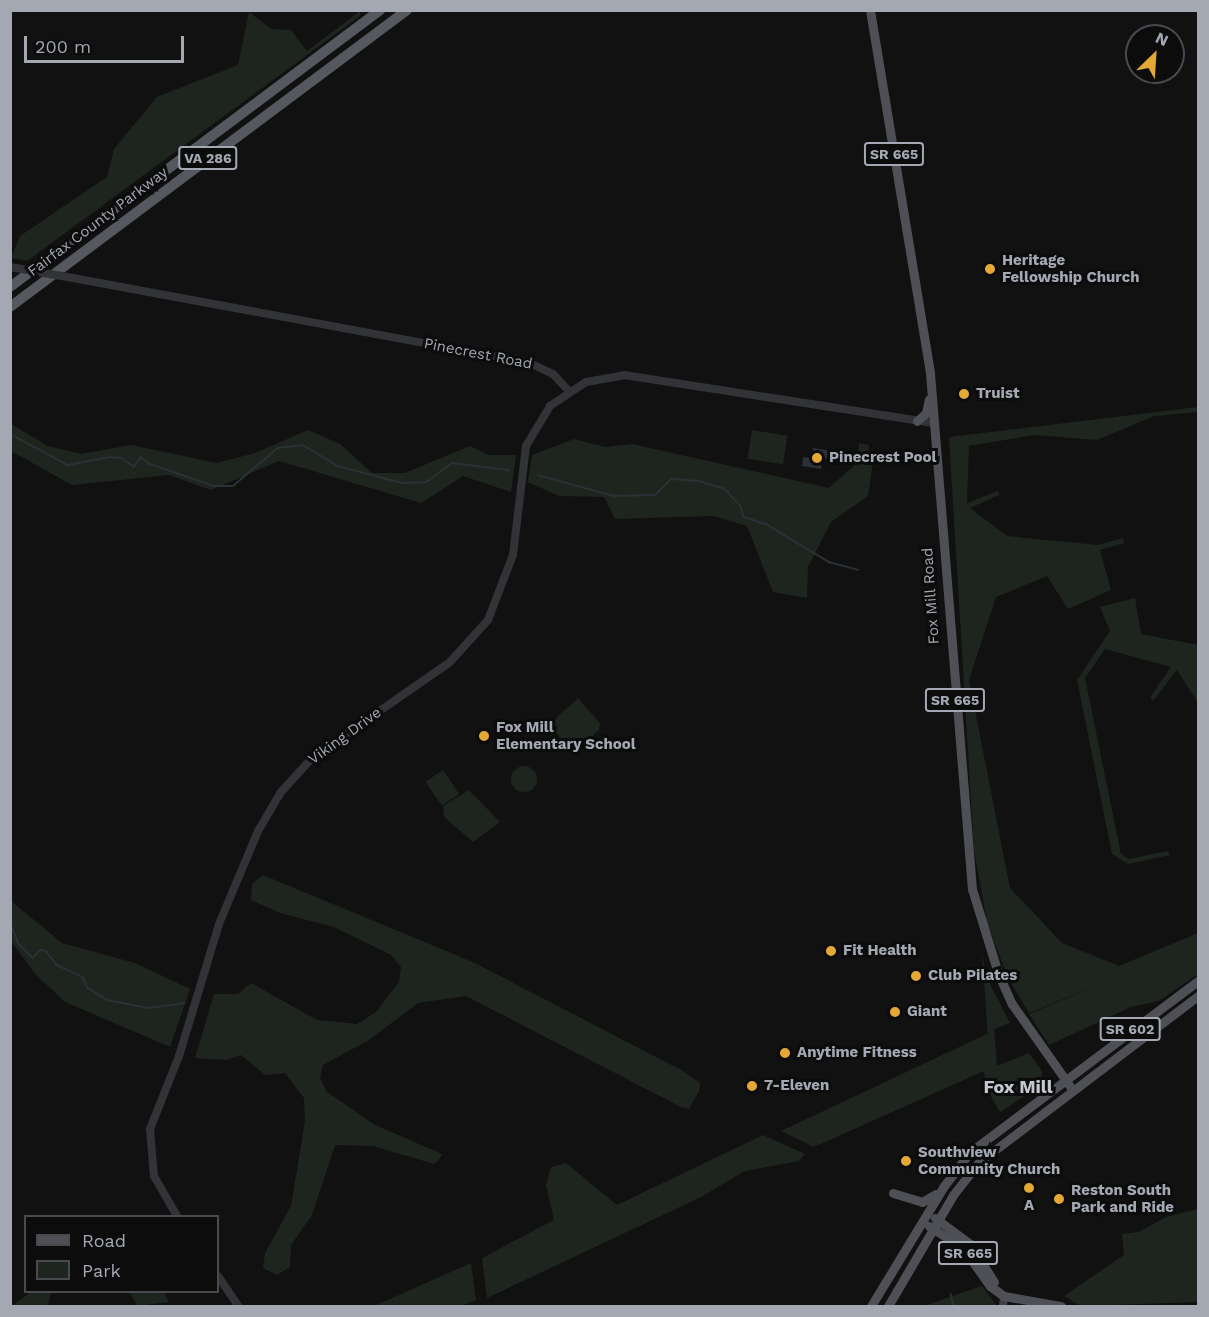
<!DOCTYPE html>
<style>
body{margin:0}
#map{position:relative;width:1209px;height:1317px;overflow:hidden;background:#111112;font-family:"Work Sans",sans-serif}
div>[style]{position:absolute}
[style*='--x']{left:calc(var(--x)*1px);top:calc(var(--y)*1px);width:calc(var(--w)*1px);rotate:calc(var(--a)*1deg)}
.green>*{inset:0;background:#1e251e;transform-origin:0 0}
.round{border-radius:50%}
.water>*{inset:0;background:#2a3137}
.stream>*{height:1.5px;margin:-0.75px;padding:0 0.75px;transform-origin:0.75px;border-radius:0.75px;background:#2a3137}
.tertiary>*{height:8px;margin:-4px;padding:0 4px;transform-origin:4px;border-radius:4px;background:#323337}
.secondary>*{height:8px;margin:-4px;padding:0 4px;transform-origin:4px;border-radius:4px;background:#404247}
.primary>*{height:9px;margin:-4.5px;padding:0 4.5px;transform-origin:4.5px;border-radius:4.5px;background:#4e5056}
.trunk>*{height:10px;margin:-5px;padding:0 5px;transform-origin:5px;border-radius:5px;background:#56585f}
.tertiary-bridge>*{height:8px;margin:-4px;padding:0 4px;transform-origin:4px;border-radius:4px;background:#323337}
.dots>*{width:16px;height:16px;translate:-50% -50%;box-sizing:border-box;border:3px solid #0c0c0d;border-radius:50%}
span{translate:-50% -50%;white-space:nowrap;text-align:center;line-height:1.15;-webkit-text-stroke:6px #0c0c0d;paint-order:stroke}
.shield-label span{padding:2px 4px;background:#0c0c0d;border:2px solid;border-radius:4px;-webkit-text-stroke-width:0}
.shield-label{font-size:14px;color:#a3a8b2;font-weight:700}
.street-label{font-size:15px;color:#a3a8b2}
.poi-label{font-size:15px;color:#a3a8b2;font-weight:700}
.left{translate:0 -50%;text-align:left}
.quarter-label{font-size:18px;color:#c4c7ce;font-weight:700}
.frame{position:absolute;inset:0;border:12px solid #a3a8b2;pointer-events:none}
.legend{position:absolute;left:24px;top:1215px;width:195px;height:78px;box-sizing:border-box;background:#0c0c0d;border:2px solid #484a4f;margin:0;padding:8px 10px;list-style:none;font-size:18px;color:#a3a8b2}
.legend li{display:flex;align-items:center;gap:12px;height:30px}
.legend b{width:30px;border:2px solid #484a4f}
.north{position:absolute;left:1125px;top:24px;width:60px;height:60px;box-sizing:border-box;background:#0c0c0d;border:2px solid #484a4f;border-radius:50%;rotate:25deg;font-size:16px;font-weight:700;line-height:24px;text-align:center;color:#a3a8b2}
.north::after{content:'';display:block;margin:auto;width:21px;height:27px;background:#e4a837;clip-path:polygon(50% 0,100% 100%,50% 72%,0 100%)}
.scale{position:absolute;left:24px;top:36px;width:160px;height:27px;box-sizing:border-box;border:3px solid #a3a8b2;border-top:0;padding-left:8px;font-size:18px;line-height:21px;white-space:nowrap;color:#a3a8b2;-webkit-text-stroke:4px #0c0c0d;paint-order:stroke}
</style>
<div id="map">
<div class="green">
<i style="clip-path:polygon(360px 11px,360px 16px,27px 261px,11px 258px,20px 236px,107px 177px,114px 149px,157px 97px,238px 65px,249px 12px,271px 29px,291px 30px,307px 51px)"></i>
<i style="clip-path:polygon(1198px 407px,1198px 412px,1154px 416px,1097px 440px,1035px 435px,969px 446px,967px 503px,998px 491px,999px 495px,970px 508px,1007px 536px,1098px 545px,1123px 538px,1124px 543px,1100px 550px,1111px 590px,1068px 609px,1047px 576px,996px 597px,969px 680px,1010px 888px,1062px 943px,1119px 966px,1198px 933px,1198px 974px,1159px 1001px,1131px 1007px,1049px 1045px,1029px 1014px,1107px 981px,1029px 1013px,1007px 976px,987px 922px,974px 850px,949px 437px)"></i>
<i style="clip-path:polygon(11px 424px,48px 446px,81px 454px,131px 445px,217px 463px,255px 453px,308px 430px,340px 444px,372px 473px,405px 473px,470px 446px,489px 455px,516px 455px,511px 492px,463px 476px,421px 503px,279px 461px,211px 490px,169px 475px,72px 485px,11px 451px)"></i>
<i style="left:752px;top:430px;width:36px;height:29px;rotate:9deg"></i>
<i style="clip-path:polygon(574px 439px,606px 447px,632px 444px,829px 488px,858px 462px,859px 443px,869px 445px,867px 457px,874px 454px,868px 496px,831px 522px,808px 567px,807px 598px,773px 592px,747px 526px,714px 516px,615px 519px,604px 497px,559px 496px,528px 482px,532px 455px)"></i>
<i style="clip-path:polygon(1135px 598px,1141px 634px,1198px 645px,1198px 703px,1177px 670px,1153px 701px,1150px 697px,1171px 667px,1105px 649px,1085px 678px,1121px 854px,1129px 859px,1168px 851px,1170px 855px,1128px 864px,1112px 854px,1077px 680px,1110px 631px,1100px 607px)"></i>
<i style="clip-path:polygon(578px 698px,600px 723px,599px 730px,574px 753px,549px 725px)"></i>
<i class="round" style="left:511px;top:766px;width:26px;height:26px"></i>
<i style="left:443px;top:770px;width:29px;height:21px;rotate:56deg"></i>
<i style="clip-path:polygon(469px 790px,500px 822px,473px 842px,444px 817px,443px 806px)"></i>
<i style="clip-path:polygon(263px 875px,475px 963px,683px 1071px,700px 1083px,699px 1091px,689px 1109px,681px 1107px,466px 996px,418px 1003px,369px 1040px,323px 1065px,320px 1078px,327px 1092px,375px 1125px,442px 1154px,439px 1160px,434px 1164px,373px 1146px,335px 1145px,312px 1215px,291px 1245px,290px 1267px,277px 1275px,263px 1268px,265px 1253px,291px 1206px,305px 1121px,304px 1098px,285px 1073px,265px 1075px,241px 1055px,226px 1060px,195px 1058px,214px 994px,238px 994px,251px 983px,317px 1020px,357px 1024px,376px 1012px,399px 982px,401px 967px,391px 955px,334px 927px,280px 913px,251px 900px,252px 884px)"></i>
<i style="clip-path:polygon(11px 901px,62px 943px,135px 963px,190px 989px,170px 1047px,65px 1002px,35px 974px,11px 941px)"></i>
<i style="clip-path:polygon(982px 953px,987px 978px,1010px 1023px,994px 1029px,997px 1066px,1029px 1053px,1042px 1071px,1041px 1085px,1000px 1112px,986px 1088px,984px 1071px,814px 1147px,781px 1131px,987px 1034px,988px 1039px)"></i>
<i style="clip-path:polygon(763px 1135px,805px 1154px,799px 1161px,745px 1171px,701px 1197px,487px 1298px,482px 1258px,554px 1220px,546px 1185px,551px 1167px,566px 1163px,617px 1205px)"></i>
<i style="clip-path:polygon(1198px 1209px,1198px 1302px,1081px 1306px,1064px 1296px,1124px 1255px,1122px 1234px,1139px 1232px,1166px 1217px)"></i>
<i style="clip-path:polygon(471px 1263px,476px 1300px,461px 1306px,374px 1306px)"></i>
<i style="clip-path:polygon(982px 1286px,997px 1306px,923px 1306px,924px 1306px)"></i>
<i style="clip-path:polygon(31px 1292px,51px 1292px,48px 1306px,12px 1306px)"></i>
<i style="clip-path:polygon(130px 1292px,164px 1292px,169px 1302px,137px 1306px)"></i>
</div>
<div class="water">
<i style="clip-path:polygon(813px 448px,832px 451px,831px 459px,822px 458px,821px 469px,802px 466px,803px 457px,812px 458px)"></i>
</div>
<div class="stream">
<i style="--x:10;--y:434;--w:66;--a:28.1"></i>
<i style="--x:68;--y:465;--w:43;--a:-10.8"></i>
<i style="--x:110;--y:457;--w:12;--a:5"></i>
<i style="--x:122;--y:458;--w:15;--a:37"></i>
<i style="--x:134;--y:467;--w:12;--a:-55"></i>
<i style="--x:141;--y:457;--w:11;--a:38"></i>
<i style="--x:150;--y:464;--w:68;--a:19"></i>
<i style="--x:214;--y:486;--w:19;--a:0"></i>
<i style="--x:233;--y:486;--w:59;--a:-40.2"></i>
<i style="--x:278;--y:448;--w:25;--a:-7"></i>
<i style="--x:303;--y:445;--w:41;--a:31"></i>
<i style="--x:338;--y:466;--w:66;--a:14.9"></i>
<i style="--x:402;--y:483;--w:24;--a:-2"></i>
<i style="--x:426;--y:482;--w:32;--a:-36"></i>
<i style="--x:452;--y:463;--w:57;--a:7"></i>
<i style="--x:538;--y:475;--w:79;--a:15.4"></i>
<i style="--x:614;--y:496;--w:41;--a:-1.4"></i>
<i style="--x:655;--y:495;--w:23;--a:-45"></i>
<i style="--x:671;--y:479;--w:28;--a:4"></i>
<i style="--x:699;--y:481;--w:27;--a:17"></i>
<i style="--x:725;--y:489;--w:23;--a:47"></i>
<i style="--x:741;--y:506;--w:11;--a:75"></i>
<i style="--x:744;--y:517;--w:23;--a:18"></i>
<i style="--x:766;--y:524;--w:74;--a:31.1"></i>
<i style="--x:829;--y:562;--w:30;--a:15"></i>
<i style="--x:10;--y:922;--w:24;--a:68"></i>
<i style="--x:19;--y:944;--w:20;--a:45"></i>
<i style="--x:33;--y:958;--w:11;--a:-49"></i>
<i style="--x:40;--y:950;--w:6;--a:9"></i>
<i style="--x:46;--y:951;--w:18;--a:52"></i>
<i style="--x:57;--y:965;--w:29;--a:25"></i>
<i style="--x:83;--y:977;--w:12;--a:66"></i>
<i style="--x:88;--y:988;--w:22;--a:32"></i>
<i style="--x:107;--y:1000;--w:43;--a:10.8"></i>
<i style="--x:149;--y:1008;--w:36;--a:-8"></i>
<i style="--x:951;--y:1294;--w:12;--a:76"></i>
</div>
<div class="tertiary">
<i style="--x:73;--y:278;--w:465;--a:10.5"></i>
<i style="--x:530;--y:363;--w:25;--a:26"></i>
<i style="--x:553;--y:374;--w:23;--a:47"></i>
<i style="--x:177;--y:1216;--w:46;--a:-119.9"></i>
<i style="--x:154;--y:1176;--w:47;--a:-94.9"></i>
<i style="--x:150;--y:1129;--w:79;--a:-68.3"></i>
<i style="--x:179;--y:1056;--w:138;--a:-73.1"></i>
<i style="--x:219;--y:924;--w:101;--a:-67.2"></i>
<i style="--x:258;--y:831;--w:45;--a:-59.5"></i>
<i style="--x:281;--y:792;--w:46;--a:-47.6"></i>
<i style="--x:312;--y:758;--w:168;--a:-34.8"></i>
<i style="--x:450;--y:662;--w:57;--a:-47.9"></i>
<i style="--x:488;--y:620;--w:70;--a:-69"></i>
<i style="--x:513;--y:555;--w:110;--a:-83.2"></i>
<i style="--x:526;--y:446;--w:47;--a:-59"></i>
<i style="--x:550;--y:406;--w:43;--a:-33.7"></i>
<i style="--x:586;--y:382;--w:39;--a:-10"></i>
<i style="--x:624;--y:375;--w:315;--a:8.8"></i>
<i style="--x:218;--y:1276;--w:36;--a:56"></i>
</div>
<div class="secondary">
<i style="--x:1003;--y:1306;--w:10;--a:-84"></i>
</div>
<div class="primary">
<i style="--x:870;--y:10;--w:368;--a:80.6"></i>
<i style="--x:930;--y:373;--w:518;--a:85.35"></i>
<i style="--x:972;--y:889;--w:88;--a:72.8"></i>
<i style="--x:998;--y:973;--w:34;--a:66"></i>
<i style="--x:1012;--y:1004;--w:104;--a:54.8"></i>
<i style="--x:917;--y:421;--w:12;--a:-42"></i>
<i style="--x:926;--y:413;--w:14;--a:-78"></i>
<i style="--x:893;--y:1193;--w:30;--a:17"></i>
<i style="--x:922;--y:1202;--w:16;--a:-30"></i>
<i style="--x:935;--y:1218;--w:44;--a:36.6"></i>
<i style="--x:970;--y:1244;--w:45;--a:57.7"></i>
<i style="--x:929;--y:1226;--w:40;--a:32.9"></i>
<i style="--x:963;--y:1248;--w:47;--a:54.6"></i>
<i style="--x:990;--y:1286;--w:17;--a:36"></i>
<i style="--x:1004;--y:1296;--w:58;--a:10"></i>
<i style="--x:871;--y:1306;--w:140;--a:-58.7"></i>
<i style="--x:944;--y:1186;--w:43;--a:-52.6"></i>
<i style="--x:970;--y:1152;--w:285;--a:-36.9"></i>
<i style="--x:888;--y:1306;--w:129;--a:-59.6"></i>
<i style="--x:953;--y:1195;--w:42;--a:-51.8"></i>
<i style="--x:979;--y:1162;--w:275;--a:-37.2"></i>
</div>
<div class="trunk">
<i style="--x:10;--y:287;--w:462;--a:-36.8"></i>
<i style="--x:10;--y:307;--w:496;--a:-36.8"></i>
</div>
<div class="tertiary-bridge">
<i style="--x:10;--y:267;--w:64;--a:9.9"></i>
</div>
<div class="dots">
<i style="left:990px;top:269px;background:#e4a837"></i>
<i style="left:964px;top:394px;background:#e4a837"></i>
<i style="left:817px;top:458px;background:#e4a837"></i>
<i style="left:484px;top:736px;background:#e4a837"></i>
<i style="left:831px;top:951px;background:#e4a837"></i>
<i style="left:916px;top:976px;background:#e4a837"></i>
<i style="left:895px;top:1012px;background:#e4a837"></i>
<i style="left:785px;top:1053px;background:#e4a837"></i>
<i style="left:752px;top:1086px;background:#e4a837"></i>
<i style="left:906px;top:1161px;background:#e4a837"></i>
<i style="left:1029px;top:1188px;background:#e4a837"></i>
<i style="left:1059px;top:1199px;background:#e4a837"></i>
</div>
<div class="shield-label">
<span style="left:894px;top:154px">SR 665</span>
<span style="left:208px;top:158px">VA 286</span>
<span style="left:955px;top:700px">SR 665</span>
<span style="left:1130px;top:1029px">SR 602</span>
<span style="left:968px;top:1253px">SR 665</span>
</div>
<div class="street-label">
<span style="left:98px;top:222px;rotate:-37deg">Fairfax County Parkway</span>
<span style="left:478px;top:354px;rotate:11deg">Pinecrest Road</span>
<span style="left:931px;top:596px;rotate:-94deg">Fox Mill Road</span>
<span style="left:345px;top:736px;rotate:-36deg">Viking Drive</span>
</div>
<div class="poi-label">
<span class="left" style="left:1002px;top:269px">Heritage<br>Fellowship Church</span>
<span class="left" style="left:976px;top:394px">Truist</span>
<span class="left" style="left:829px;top:458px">Pinecrest Pool</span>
<span class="left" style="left:496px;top:736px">Fox Mill<br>Elementary School</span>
<span class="left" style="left:843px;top:951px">Fit Health</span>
<span class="left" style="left:928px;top:976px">Club Pilates</span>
<span class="left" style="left:907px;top:1012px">Giant</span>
<span class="left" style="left:797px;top:1053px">Anytime Fitness</span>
<span class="left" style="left:764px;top:1086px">7-Eleven</span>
<span class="left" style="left:918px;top:1161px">Southview<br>Community Church</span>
<span class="left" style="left:1071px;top:1199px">Reston South<br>Park and Ride</span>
<span style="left:1029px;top:1206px">A</span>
</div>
<div class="quarter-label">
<span style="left:1018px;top:1087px">Fox Mill</span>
</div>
<div class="frame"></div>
<ul class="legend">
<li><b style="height:8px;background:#4e5056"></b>Road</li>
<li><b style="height:16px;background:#1e251e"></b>Park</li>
</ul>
<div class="north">N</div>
<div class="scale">200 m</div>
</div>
